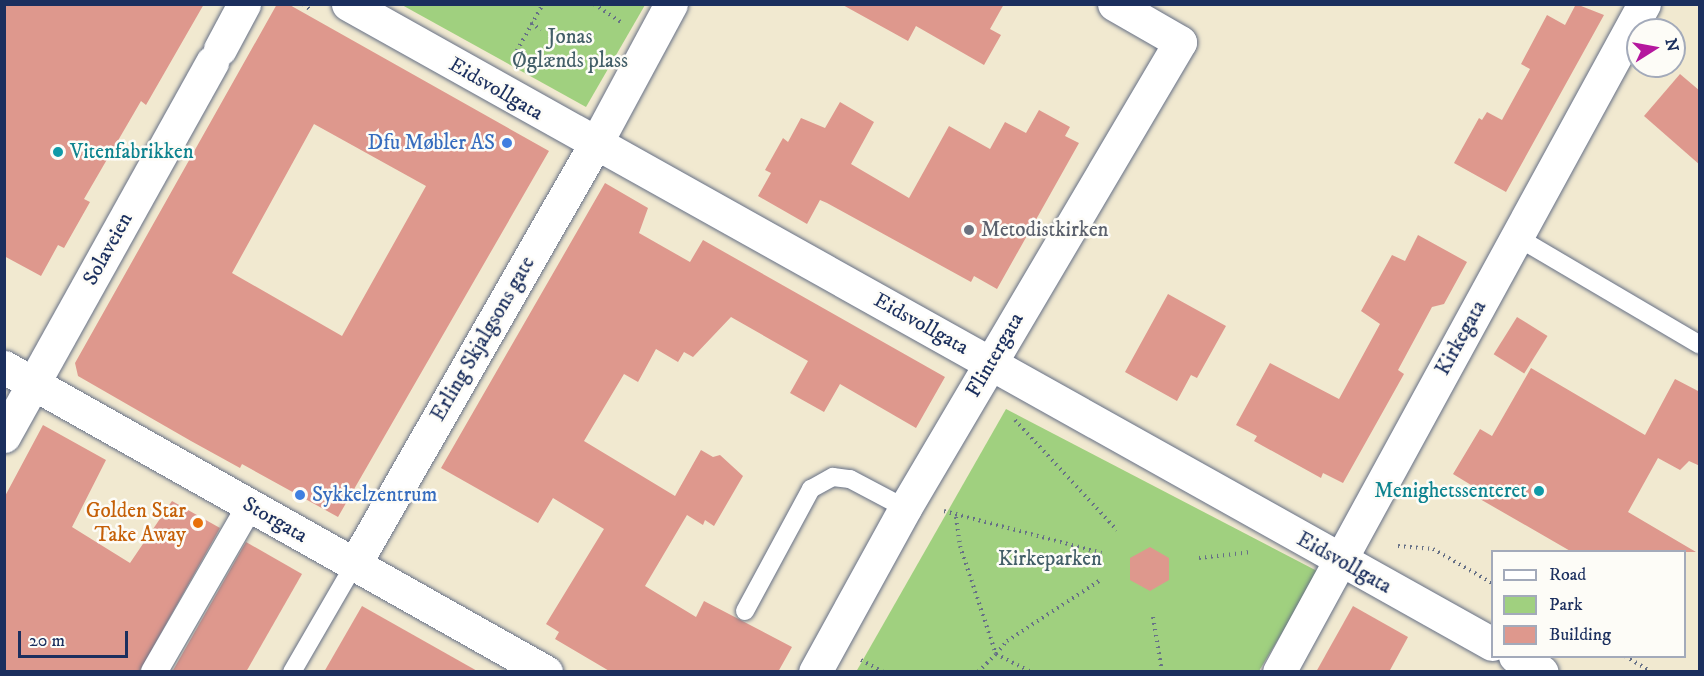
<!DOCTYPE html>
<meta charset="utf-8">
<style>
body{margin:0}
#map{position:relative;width:1704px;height:676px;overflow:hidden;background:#f1e9d0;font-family:"IM FELL DW Pica",serif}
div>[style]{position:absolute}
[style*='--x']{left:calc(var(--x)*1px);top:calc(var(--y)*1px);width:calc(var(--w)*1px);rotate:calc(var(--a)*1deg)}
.green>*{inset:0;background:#a0d07f}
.building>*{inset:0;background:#de988d;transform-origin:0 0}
.path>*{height:4px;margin-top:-2px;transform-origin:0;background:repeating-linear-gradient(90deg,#667086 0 1.5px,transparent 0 6px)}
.roads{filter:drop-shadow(0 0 2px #667086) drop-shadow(0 0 2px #667086)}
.service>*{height:18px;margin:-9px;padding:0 9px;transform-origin:9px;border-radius:9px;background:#fff}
.pedestrian>*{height:26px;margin:-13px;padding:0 13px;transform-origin:13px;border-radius:13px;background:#fff}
.minor>*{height:33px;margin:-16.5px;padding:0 16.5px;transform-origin:16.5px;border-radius:16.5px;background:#fff}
.tertiary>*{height:33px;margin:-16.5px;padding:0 16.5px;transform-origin:16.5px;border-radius:16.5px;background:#fff}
.dots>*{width:16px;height:16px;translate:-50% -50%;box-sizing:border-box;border:3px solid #fdfcf7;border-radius:50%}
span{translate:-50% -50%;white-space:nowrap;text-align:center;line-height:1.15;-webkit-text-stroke:5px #fdfcf7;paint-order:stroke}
.park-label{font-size:21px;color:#435f68}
.street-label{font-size:21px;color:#1b2f5e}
.shop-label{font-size:21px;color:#366cbe}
.right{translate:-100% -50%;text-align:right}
.left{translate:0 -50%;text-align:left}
.culture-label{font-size:21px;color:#0d838f}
.worship-label{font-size:21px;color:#5b616d}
.food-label{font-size:21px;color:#c56008}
.frame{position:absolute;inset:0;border:6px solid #1b2f5e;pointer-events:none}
.legend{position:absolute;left:1491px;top:550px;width:195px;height:108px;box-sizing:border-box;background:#fdfcf7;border:2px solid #a3aaba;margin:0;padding:8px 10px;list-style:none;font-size:18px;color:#1b2f5e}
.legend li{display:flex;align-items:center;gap:12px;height:30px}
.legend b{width:30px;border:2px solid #a3aaba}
.north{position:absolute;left:1626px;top:18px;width:60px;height:60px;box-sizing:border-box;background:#fdfcf7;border:2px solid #a3aaba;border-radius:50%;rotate:79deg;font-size:16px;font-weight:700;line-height:24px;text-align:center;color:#1b2f5e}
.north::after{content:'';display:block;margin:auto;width:21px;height:27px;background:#b5179e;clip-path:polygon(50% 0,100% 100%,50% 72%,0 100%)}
.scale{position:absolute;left:18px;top:631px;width:110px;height:27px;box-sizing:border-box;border:3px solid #1b2f5e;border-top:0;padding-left:8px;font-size:18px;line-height:21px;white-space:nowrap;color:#1b2f5e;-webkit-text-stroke:4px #fdfcf7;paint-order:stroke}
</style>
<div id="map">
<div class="green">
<i style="clip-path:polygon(402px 5px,645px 5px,586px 107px)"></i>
<i style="clip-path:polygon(1006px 409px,1319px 572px,1259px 671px,856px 672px)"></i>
</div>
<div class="building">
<i style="clip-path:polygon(4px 4px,204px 4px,146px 105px,141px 101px,84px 199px,90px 202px,64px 248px,58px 245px,41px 276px,4px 256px)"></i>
<i style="clip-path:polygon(evenodd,277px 4px,288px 4px,549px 151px,338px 517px,242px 464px,240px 468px,191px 441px,78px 376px,75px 363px,277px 4px,314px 124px,426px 186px,342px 336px,232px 273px,314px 124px)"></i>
<i style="clip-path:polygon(841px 4px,1004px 4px,990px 29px,1001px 35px,984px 65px,916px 26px,908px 41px)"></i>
<i style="clip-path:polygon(1576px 4px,1604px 15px,1506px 192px,1454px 163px,1479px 118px,1482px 120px,1487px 112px,1502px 120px,1530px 69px,1521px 64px,1547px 15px,1565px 25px)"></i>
<i style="clip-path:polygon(1680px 74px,1700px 91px,1700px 165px,1644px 116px)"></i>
<i style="clip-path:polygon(840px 102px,874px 122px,851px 164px,909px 198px,949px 126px,990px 149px,1005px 122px,1026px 133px,1039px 110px,1070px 127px,1065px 136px,1079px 143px,997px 289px,974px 276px,971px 282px,827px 203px,820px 200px,807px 224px,758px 196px,771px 173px,765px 170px,783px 138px,788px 142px,801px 118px,825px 128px)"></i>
<i style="clip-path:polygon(605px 183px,648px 208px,639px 233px,690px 262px,703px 240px,945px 377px,916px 428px,840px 384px,824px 412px,790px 393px,808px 361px,731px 317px,693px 357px,684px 352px,678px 362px,656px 349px,638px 382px,624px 374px,584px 441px,675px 496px,701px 450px,713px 457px,720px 455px,743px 476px,714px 526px,705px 520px,703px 525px,687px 515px,645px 586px,696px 617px,704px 601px,792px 647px,778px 672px,611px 672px,555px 639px,559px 632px,546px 624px,604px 529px,553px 498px,538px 523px,441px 468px)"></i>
<i style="clip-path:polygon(1418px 235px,1467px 262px,1444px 304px,1432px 307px,1398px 370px,1404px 374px,1343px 483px,1323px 473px,1321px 478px,1254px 441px,1257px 436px,1236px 425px,1270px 363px,1339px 399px,1380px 324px,1361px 311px,1392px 255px,1405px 261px)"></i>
<i style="clip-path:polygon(1168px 294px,1226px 326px,1197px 378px,1191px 375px,1177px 401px,1125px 372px)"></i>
<i style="left:1517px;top:317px;width:36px;height:44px;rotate:32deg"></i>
<i style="clip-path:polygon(1531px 368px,1645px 435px,1675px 379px,1700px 392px,1700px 466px,1689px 461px,1680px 470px,1658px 458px,1628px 512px,1696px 552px,1572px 552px,1473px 495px,1476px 488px,1453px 474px,1480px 429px,1492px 436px)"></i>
<i style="clip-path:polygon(43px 425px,106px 460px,72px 527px,130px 563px,172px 501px,220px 528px,139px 672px,4px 672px,4px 498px)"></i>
<i style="clip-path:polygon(246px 542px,302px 574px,246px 672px,172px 672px)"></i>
<i style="clip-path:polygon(1150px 547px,1169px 558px,1169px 580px,1150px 591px,1130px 580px,1130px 558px)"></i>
<i style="clip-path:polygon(362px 606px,479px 672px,324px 672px)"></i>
<i style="clip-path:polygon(1353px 606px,1408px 637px,1389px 672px,1316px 672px)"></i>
</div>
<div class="path">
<i style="--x:303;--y:4;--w:11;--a:38"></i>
<i style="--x:594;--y:4;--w:32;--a:34"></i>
<i style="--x:531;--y:23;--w:12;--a:35"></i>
<i style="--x:514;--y:56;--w:60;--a:-60.9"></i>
<i style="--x:1015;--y:420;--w:150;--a:47.2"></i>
<i style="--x:944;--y:511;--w:163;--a:14.9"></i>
<i style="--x:956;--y:517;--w:29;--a:82"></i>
<i style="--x:960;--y:546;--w:114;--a:71.6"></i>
<i style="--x:996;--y:654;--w:17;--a:-50"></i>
<i style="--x:1007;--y:641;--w:113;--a:-33.1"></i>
<i style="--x:1398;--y:546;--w:35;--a:5"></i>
<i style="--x:1433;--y:549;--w:68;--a:30"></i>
<i style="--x:1199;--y:558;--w:53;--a:-6.5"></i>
<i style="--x:1153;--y:617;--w:56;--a:80.7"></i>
<i style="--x:1625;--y:656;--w:31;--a:31"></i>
<i style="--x:861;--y:660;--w:26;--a:28"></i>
<i style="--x:978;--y:672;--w:25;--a:-45"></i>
<i style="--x:996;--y:654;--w:39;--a:27"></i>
</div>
<div class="roads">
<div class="service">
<i style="--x:1517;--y:237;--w:212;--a:30.5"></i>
<i style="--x:745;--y:611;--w:139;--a:-61.6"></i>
<i style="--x:811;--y:489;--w:25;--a:-29"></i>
<i style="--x:833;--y:477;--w:17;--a:7"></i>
<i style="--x:850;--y:479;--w:62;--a:27.8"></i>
<i style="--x:292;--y:672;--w:124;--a:-59.9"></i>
</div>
<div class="pedestrian">
<i style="--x:154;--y:672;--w:192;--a:-60"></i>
</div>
<div class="minor">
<i style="--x:348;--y:4;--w:1311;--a:29.22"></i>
<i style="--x:4;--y:367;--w:622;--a:29.37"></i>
<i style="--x:354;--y:565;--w:484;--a:-60.2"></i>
<i style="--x:595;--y:145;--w:160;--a:-61.7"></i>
<i style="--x:1515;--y:656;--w:31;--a:31"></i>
<i style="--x:815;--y:672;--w:187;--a:-61.2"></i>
<i style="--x:905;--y:508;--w:541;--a:-59.45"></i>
<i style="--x:1180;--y:42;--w:76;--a:-150.1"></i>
<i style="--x:1279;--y:672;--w:761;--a:-61.35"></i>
</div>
<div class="tertiary">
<i style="--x:220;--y:49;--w:51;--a:-61.9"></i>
<i style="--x:4;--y:436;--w:428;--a:-60.9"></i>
</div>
</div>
<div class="dots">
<i style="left:507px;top:143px;background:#3f7fe0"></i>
<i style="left:58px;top:152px;background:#0f9aa8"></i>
<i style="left:969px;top:230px;background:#6b7280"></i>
<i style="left:1539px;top:491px;background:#0f9aa8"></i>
<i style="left:300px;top:495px;background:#3f7fe0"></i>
<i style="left:198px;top:523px;background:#e8710a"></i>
</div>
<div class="park-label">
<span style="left:570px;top:49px">Jonas<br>Øglænds plass</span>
<span style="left:1050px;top:559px">Kirkeparken</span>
</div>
<div class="street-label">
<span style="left:496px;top:89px;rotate:30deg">Eidsvollgata</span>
<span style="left:108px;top:249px;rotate:-61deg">Solaveien</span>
<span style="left:921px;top:324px;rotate:29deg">Eidsvollgata</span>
<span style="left:1461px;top:338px;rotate:-61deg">Kirkegata</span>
<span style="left:483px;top:339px;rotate:-60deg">Erling Skjalgsons gate</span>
<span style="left:995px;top:355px;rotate:-60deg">Flintergata</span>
<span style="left:275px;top:520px;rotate:30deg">Storgata</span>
<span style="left:1344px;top:563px;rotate:29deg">Eidsvollgata</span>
</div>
<div class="shop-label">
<span class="right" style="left:495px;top:143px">Dfu Møbler AS</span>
<span class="left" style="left:312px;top:495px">Sykkelzentrum</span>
</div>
<div class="culture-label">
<span class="left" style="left:70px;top:152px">Vitenfabrikken</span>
<span class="right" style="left:1527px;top:491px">Menighetssenteret</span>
</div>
<div class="worship-label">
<span class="left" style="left:981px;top:230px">Metodistkirken</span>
</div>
<div class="food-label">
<span class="right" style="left:186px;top:523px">Golden Star<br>Take Away</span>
</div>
<div class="frame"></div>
<ul class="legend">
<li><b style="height:8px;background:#fff"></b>Road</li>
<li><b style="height:16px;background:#a0d07f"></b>Park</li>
<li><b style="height:16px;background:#de988d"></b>Building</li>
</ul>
<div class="north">N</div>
<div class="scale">20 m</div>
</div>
